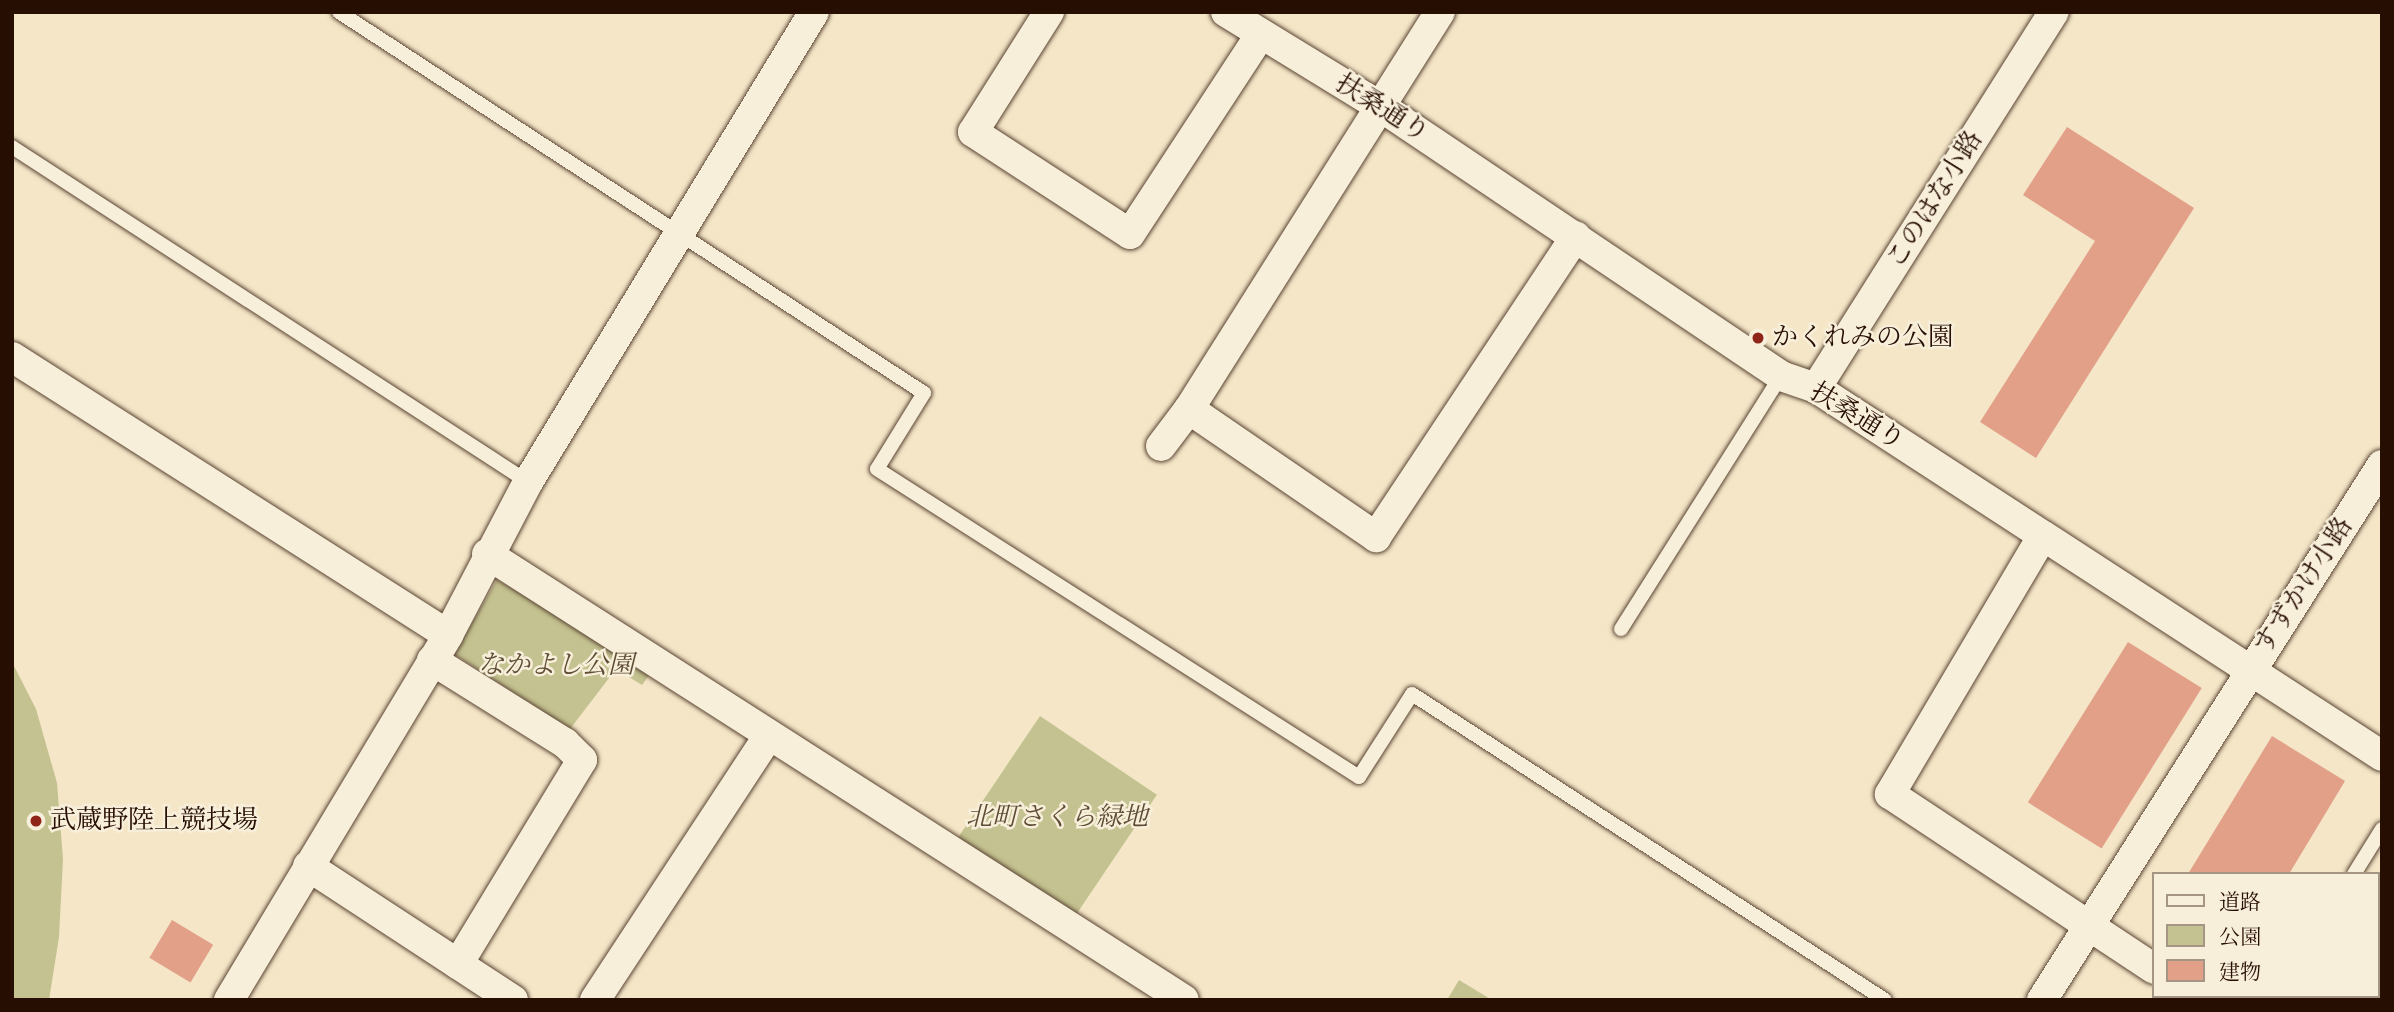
<!DOCTYPE html>
<meta charset="utf-8">
<style>
body{margin:0}
#map{position:relative;width:2394px;height:1012px;overflow:hidden;background:#f4e6c7;font-family:"IM FELL English","Noto Serif JP",serif}
div>[style]{position:absolute}
[style*='--x']{left:calc(var(--x)*1px);top:calc(var(--y)*1px);width:calc(var(--w)*1px);rotate:calc(var(--a)*1deg)}
.green>*{inset:0;background:#c4c290;transform-origin:0 0}
.building>*{inset:0;background:#e2a089;transform-origin:0 0}
.roads{filter:drop-shadow(0 0 2px #5a4433) drop-shadow(0 0 2px #5a4433)}
.service>*{height:14px;margin:-7px;padding:0 7px;transform-origin:7px;border-radius:7px;background:#f8efdb}
.minor>*{height:30px;margin:-15px;padding:0 15px;transform-origin:15px;border-radius:15px;background:#f8efdb}
.dots>*{width:19px;height:19px;translate:-50% -50%;box-sizing:border-box;border:4px solid #f8efdb;border-radius:50%}
span{translate:-50% -50%;white-space:nowrap;text-align:center;line-height:1.15;-webkit-text-stroke:5px #f8efdb;paint-order:stroke}
.street-label{font-size:26px;color:#270e02}
.poi-label{font-size:26px;color:#270e02}
.left{translate:0 -50%;text-align:left}
.park-label{font-size:26px;color:#5e4d34;font-style:italic}
.frame{position:absolute;inset:0;border:14px solid #270e02;pointer-events:none}
.legend{position:absolute;left:2152px;top:872px;width:228px;height:126px;box-sizing:border-box;background:#f8efdb;border:2px solid #a49584;margin:0;padding:9px 12px;list-style:none;font-size:21px;color:#270e02}
.legend li{display:flex;align-items:center;gap:14px;height:35px}
.legend b{width:35px;border:2px solid #a49584}
</style>
<div id="map">
<div class="green">
<i style="clip-path:polygon(497px 580px,653px 670px,642px 685px,616px 669px,570px 729px,454px 654px)"></i>
<i style="clip-path:polygon(12px 662px,36px 709px,57px 783px,63px 859px,59px 937px,49px 1000px,12px 1000px)"></i>
<i style="left:1040px;top:716px;width:141px;height:151px;rotate:34deg"></i>
<i style="clip-path:polygon(1459px 980px,1492px 1000px,1447px 1000px)"></i>
</div>
<div class="building">
<i style="clip-path:polygon(2067px 127px,2194px 208px,2036px 458px,1980px 422px,2095px 241px,2023px 195px)"></i>
<i style="left:2128px;top:642px;width:87px;height:189px;rotate:32deg"></i>
<i style="clip-path:polygon(2272px 736px,2345px 781px,2289px 874px,2188px 874px)"></i>
<i style="clip-path:polygon(2382px 876px,2382px 1000px,2342px 1000px,2336px 996px,2378px 996px)"></i>
<i style="left:172px;top:920px;width:48px;height:44px;rotate:31deg"></i>
</div>
<div class="roads">
<div class="service">
<i style="--x:339;--y:12;--w:698;--a:33.08"></i>
<i style="--x:924;--y:393;--w:89;--a:121.7"></i>
<i style="--x:877;--y:469;--w:572;--a:32.58"></i>
<i style="--x:1359;--y:777;--w:98;--a:-57.4"></i>
<i style="--x:1412;--y:694;--w:563;--a:32.9"></i>
<i style="--x:12;--y:147;--w:615;--a:32.99"></i>
<i style="--x:1621;--y:629;--w:299;--a:-57.7"></i>
<i style="--x:2354;--y:874;--w:53;--a:-58.1"></i>
<i style="--x:2273;--y:1000;--w:5;--a:-53"></i>
</div>
<div class="minor">
<i style="--x:1049;--y:12;--w:142;--a:122.3"></i>
<i style="--x:973;--y:132;--w:187;--a:33"></i>
<i style="--x:1130;--y:234;--w:239;--a:-56.8"></i>
<i style="--x:1226;--y:12;--w:182;--a:31.5"></i>
<i style="--x:1381;--y:107;--w:482;--a:33.9"></i>
<i style="--x:1781;--y:376;--w:37;--a:19"></i>
<i style="--x:1816;--y:388;--w:675;--a:33.03"></i>
<i style="--x:12;--y:357;--w:517;--a:32.52"></i>
<i style="--x:1816;--y:388;--w:445;--a:-57.7"></i>
<i style="--x:1189;--y:409;--w:227;--a:34.4"></i>
<i style="--x:1376;--y:537;--w:361;--a:-56.4"></i>
<i style="--x:1161;--y:446;--w:46;--a:-52.9"></i>
<i style="--x:1189;--y:409;--w:470;--a:-57.7"></i>
<i style="--x:2042;--y:537;--w:299;--a:120.6"></i>
<i style="--x:1890;--y:794;--w:317;--a:33.5"></i>
<i style="--x:487;--y:554;--w:827;--a:32.61"></i>
<i style="--x:432;--y:660;--w:157;--a:32"></i>
<i style="--x:565;--y:743;--w:24;--a:45"></i>
<i style="--x:582;--y:760;--w:239;--a:121.3"></i>
<i style="--x:308;--y:866;--w:245;--a:33.2"></i>
<i style="--x:2196;--y:996;--w:7;--a:34"></i>
<i style="--x:229;--y:1000;--w:426;--a:-59"></i>
<i style="--x:448;--y:635;--w:173;--a:-62.4"></i>
<i style="--x:528;--y:482;--w:550;--a:-58.68"></i>
<i style="--x:595;--y:1000;--w:315;--a:-56.7"></i>
<i style="--x:2042;--y:1000;--w:634;--a:-57.56"></i>
</div>
</div>
<div class="dots">
<i style="left:1758px;top:338px;background:#8f2418"></i>
<i style="left:36px;top:821px;background:#8f2418"></i>
</div>
<div class="street-label">
<span style="left:1382px;top:109px;rotate:32deg">扶桑通り</span>
<span style="left:1935px;top:200px;rotate:-58deg">このはな小路</span>
<span style="left:1857px;top:417px;rotate:31deg">扶桑通り</span>
<span style="left:2304px;top:586px;rotate:-57deg">すずかけ小路</span>
</div>
<div class="poi-label">
<span class="left" style="left:1772px;top:338px">かくれみの公園</span>
<span class="left" style="left:50px;top:821px">武蔵野陸上競技場</span>
</div>
<div class="park-label">
<span style="left:556px;top:666px">なかよし公園</span>
<span style="left:1057px;top:818px">北町さくら緑地</span>
</div>
<div class="frame"></div>
<ul class="legend">
<li><b style="height:9px;background:#f8efdb"></b>道路</li>
<li><b style="height:19px;background:#c4c290"></b>公園</li>
<li><b style="height:19px;background:#e2a089"></b>建物</li>
</ul>
</div>
